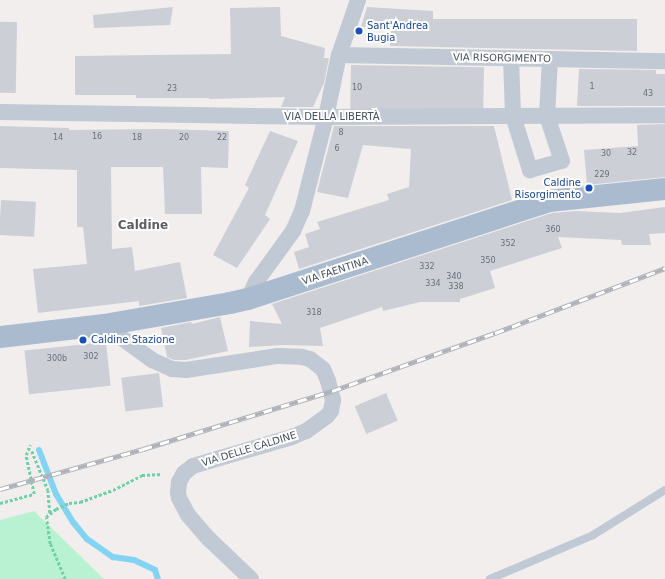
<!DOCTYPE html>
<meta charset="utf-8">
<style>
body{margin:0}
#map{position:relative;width:665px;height:579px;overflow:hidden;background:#f1eeed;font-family:"DejaVu Sans",sans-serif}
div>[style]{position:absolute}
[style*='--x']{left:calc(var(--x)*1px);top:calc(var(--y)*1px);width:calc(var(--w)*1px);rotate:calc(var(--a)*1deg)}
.green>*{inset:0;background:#b8f2d2}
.stream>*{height:6px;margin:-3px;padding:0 3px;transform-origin:3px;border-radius:3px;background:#82d4f2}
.building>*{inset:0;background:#cccfd6;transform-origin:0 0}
.path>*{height:2.5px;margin-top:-1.25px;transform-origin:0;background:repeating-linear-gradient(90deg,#6ed2a7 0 3px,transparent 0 5px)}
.lane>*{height:8px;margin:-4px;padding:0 4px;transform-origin:4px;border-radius:4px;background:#c0c9d4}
.street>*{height:16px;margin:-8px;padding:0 8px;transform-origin:8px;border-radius:8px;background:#c0c9d4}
.primary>*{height:22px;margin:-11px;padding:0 11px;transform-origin:11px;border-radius:11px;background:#abbbcf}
.rail>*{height:4.5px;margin-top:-2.25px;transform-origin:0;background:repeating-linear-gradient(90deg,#fff 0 9px,#afb2b9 0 18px);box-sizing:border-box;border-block:1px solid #afb2b9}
.dots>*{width:11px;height:11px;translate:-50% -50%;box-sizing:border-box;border:2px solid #fff;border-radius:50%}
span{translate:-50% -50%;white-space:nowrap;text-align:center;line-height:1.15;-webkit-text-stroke:4px #fff;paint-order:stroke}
.number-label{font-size:8px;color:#67707a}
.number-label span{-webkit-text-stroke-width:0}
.transit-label{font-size:10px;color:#164399}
.left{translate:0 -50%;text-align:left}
.right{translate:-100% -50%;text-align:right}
.street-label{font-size:10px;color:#45505c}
.quarter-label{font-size:12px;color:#5a5d63;font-weight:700}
</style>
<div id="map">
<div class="green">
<i style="clip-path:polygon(34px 511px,104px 579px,0 579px,0 520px)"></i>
</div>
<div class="stream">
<i style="--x:39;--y:450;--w:47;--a:68.9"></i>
<i style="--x:56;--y:494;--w:33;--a:59"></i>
<i style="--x:73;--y:522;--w:22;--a:51"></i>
<i style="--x:87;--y:539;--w:32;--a:35"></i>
<i style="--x:113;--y:557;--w:21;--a:8"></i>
<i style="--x:134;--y:560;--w:23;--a:25"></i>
<i style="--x:155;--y:570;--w:9;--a:72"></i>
</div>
<div class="building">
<i style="clip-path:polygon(173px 7px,170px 25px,94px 28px,93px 15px)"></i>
<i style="clip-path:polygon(280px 7px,281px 36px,325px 48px,324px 58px,329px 58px,324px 83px,313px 107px,281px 107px,285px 97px,209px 99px,209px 98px,136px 98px,136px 95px,75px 95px,75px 56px,231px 54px,230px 8px)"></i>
<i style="clip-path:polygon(367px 7px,433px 11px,433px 19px,637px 19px,637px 51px,390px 46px,391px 29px,361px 27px)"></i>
<i style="left:17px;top:22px;width:71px;height:17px;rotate:91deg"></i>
<i style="left:351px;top:65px;width:133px;height:44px;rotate:1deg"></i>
<i style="clip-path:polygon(579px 69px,656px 70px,656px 74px,665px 74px,665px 106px,577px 106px)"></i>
<i style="clip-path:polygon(665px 124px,665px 177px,587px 185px,584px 150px,638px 146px,637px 125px)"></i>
<i style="clip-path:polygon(0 126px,69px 128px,69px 130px,161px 129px,229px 131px,228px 168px,201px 167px,202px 214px,165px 214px,163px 167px,111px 167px,112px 249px,132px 247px,135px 271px,180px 262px,187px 298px,139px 306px,139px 301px,38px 313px,33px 269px,87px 264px,83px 227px,77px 227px,77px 170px,0 168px)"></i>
<i style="clip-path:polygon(334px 126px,494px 126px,512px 200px,299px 269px,294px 252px,309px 247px,305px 234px,320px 229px,317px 222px,389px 200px,387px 194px,409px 187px,411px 149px,363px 145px,348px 198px,317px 192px)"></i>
<i style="clip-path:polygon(270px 131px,298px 141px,265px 215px,270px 219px,237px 268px,213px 255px,249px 188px,245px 185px)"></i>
<i style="left:1px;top:200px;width:35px;height:35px;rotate:3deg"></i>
<i style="clip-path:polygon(665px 207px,665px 233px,649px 234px,651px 245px,622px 245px,621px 240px,558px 237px,562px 248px,490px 271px,495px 288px,460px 299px,460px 302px,420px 302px,383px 311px,382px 307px,320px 328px,323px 346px,283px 345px,249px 347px,250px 321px,282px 324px,272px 304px,552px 213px,575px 211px,620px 213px)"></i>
<i style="clip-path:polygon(220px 317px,228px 351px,186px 360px,174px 360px,167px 357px,161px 328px,191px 322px,192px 324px)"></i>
<i style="left:106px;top:342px;width:44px;height:82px;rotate:84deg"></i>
<i style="left:159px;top:373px;width:34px;height:38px;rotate:83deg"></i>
<i style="left:386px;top:393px;width:30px;height:34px;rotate:67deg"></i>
</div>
<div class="path">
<i style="--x:32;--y:451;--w:42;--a:67.7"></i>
<i style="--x:48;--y:490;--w:24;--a:85"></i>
<i style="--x:0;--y:503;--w:35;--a:-15"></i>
<i style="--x:34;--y:494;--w:40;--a:-102"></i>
<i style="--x:26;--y:455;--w:11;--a:-68"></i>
<i style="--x:65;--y:579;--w:38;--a:-113"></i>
<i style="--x:50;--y:544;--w:27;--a:-98"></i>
<i style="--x:46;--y:517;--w:13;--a:-39"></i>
<i style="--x:56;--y:509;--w:14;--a:-25"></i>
<i style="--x:69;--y:503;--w:11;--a:-5"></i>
<i style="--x:80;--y:502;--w:35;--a:-20"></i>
<i style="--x:113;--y:490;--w:33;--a:-27"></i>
<i style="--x:142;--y:475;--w:20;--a:-3"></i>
</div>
<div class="lane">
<i style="--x:490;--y:579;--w:112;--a:-23.1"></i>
<i style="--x:593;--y:535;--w:85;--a:-32"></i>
</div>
<div class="street">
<i style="--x:339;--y:55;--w:326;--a:1.1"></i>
<i style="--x:511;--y:58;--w:58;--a:88"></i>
<i style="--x:513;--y:116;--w:57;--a:72.5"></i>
<i style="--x:530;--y:170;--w:33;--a:-16"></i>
<i style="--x:562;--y:161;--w:47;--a:-108.4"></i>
<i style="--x:547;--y:116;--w:57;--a:-87"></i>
<i style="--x:0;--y:112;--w:326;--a:0.9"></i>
<i style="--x:326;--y:117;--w:339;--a:-0.3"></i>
<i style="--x:248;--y:299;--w:19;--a:-65"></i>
<i style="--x:256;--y:282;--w:63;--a:-54"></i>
<i style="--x:293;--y:231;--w:22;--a:-66"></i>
<i style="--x:302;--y:211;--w:97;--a:-75.7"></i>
<i style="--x:326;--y:117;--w:63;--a:-78.2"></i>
<i style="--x:339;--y:55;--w:58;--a:-70.9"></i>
<i style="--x:104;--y:325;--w:59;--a:36.1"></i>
<i style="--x:152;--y:360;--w:22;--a:24"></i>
<i style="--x:172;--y:369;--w:14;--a:4"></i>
<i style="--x:186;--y:370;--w:93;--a:-8.7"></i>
<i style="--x:278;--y:356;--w:24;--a:2"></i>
<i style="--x:302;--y:357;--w:8;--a:14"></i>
<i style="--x:310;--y:359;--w:16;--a:38"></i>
<i style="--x:323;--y:369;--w:13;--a:67"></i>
<i style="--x:328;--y:381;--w:20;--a:75"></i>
<i style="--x:333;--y:400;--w:11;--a:100"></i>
<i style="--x:331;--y:411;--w:6;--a:129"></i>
<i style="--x:327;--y:416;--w:26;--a:144"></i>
<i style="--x:306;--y:431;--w:15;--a:157"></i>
<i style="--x:292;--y:437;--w:103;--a:163.7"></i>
<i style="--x:193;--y:466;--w:11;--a:142"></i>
<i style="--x:184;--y:473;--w:10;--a:119"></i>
<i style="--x:179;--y:482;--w:11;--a:95"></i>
<i style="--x:178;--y:493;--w:5;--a:79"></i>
<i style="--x:179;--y:498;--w:19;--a:62"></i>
<i style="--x:188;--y:515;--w:32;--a:49"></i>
<i style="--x:209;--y:539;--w:58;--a:43.6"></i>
</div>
<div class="primary">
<i style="--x:0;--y:337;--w:105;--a:-6.6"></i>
<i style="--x:104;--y:325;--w:128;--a:-9.9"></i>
<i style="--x:230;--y:303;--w:18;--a:-13"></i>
<i style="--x:248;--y:299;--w:317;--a:-18"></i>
<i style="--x:549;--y:201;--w:117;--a:-5.9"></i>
</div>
<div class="rail">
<i style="--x:0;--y:489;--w:148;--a:-15.6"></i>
<i style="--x:143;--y:449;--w:198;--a:-17.1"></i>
<i style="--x:332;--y:391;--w:173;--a:-19.6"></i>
<i style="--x:495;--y:333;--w:182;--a:-20.9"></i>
</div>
<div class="dots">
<i style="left:359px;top:31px;background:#1a4fb4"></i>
<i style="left:589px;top:188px;background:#1a4fb4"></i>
<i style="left:83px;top:340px;background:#1a4fb4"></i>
</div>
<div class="number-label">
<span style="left:592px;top:87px">1</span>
<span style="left:357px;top:88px">10</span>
<span style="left:172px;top:89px">23</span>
<span style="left:648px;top:94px">43</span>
<span style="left:341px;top:133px">8</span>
<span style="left:97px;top:137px">16</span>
<span style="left:58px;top:138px">14</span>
<span style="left:137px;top:138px">18</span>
<span style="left:184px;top:138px">20</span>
<span style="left:222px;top:138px">22</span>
<span style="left:337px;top:149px">6</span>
<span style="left:632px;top:153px">32</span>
<span style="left:606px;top:154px">30</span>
<span style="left:602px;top:175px">229</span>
<span style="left:553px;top:230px">360</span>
<span style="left:508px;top:244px">352</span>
<span style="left:488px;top:261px">350</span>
<span style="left:427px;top:267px">332</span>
<span style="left:454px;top:277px">340</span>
<span style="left:433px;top:284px">334</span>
<span style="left:456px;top:287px">338</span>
<span style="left:314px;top:313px">318</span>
<span style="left:91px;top:357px">302</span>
<span style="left:57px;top:359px">300b</span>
</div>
<div class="transit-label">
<span class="left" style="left:367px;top:31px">Sant'Andrea<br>Bugia</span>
<span class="right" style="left:581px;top:188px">Caldine<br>Risorgimento</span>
<span class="left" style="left:91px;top:340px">Caldine Stazione</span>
</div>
<div class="street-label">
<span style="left:502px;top:58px;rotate:1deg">VIA RISORGIMENTO</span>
<span style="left:332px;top:117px">VIA DELLA LIBERTÀ</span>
<span style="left:335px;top:271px;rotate:-18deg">VIA FAENTINA</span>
<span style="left:249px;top:449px;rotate:-17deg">VIA DELLE CALDINE</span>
</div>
<div class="quarter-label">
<span style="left:143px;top:226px">Caldine</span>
</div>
</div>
